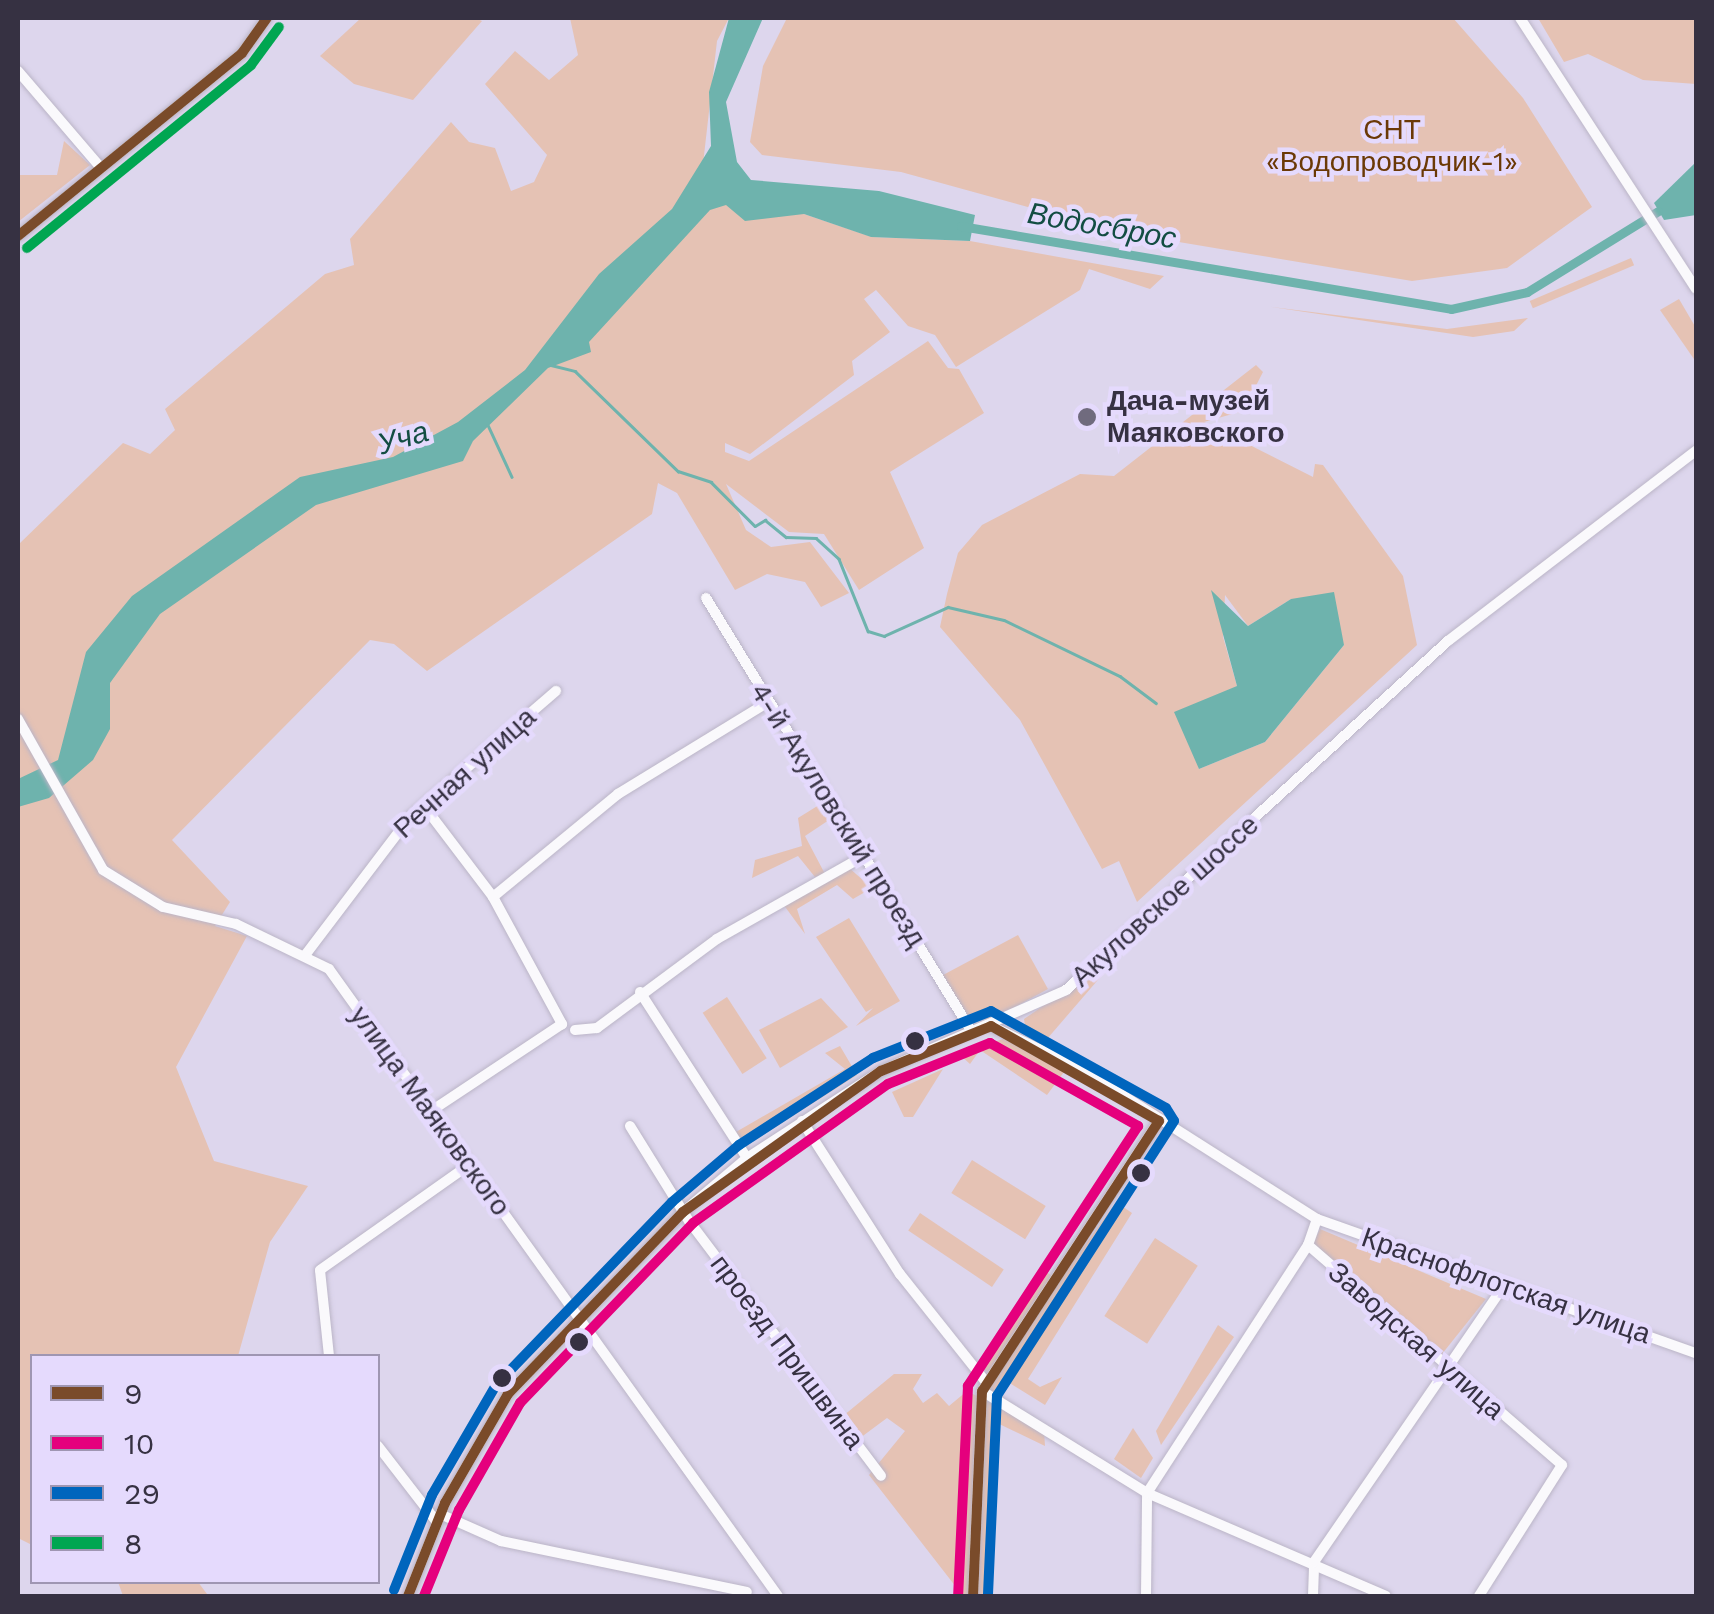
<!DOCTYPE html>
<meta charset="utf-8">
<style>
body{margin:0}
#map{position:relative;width:1714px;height:1614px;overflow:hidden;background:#ddd6ed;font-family:"Work Sans",sans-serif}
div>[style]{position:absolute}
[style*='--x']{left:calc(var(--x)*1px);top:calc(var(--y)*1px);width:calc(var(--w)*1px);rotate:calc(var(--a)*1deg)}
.green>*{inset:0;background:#e5c2b4;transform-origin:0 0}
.water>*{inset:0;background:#6eb3ad}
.stream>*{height:2.5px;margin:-1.25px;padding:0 1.25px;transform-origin:1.25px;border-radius:1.25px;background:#6eb3ad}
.canal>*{height:9px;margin:-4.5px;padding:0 4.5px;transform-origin:4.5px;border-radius:4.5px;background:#6eb3ad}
.roads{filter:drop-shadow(0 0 2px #bbb5c7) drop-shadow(0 0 2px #bbb5c7)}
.minor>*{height:10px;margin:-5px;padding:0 5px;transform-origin:5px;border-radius:5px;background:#faf9fc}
.bus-1>*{height:10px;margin:-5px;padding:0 5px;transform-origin:5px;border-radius:5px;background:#7a4b2a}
.bus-2>*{height:10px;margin:-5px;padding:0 5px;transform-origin:5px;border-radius:5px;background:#e5007d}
.bus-3>*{height:10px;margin:-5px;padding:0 5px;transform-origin:5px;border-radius:5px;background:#0065bd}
.bus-4>*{height:10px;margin:-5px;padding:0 5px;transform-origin:5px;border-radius:5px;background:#00a651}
.dots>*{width:28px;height:28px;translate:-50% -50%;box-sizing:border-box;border:5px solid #e5dafd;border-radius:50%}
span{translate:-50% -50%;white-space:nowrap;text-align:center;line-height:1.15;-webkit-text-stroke:9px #e5dafd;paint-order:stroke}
.park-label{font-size:28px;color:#6b3906}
.poi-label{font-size:28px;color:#363142;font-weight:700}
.left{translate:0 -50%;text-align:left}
.street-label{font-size:28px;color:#363142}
.water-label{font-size:30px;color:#134d43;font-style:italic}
.frame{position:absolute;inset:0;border:20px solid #363142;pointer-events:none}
.legend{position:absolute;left:30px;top:1354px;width:350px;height:230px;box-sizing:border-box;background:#e5dafd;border:2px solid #9f96b2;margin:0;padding:12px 18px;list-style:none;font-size:30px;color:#363142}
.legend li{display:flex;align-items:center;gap:20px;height:50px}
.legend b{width:50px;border:2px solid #9f96b2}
</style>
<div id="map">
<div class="green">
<i style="clip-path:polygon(361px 18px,475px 18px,482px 21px,413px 100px,354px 84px,320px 56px)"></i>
<i style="clip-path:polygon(570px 18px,729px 18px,717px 41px,702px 173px,740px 211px,804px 214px,872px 237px,970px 241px,1164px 276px,1150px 289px,1089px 269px,1080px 290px,956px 367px,935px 335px,908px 326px,876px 290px,864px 299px,890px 332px,852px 361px,854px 375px,750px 454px,725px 443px,725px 452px,749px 461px,928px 341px,948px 368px,959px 369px,984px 413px,890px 472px,924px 548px,859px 590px,824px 534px,789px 532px,726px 484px,746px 530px,771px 547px,810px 542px,849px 593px,821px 607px,805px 582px,767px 574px,735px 590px,677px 493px,658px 483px,652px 514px,427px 671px,394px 644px,370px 640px,172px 840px,230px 902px,215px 926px,247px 936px,176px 1067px,214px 1161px,308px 1186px,270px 1242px,238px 1356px,32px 1356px,32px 1545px,18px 1538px,18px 545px,123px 443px,150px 454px,175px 430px,165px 409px,325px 274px,354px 265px,350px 239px,451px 122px,469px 142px,495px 148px,511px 191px,534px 182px,547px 155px,485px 84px,515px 51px,549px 80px,578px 55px)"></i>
<i style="clip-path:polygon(787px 18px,1453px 18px,1523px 98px,1592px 207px,1507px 268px,1412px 281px,1119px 232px,901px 172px,762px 155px,750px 142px,763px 66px)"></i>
<i style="clip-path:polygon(1538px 18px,1696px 18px,1696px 84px,1643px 80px,1588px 54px,1564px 62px)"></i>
<i style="clip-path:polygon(64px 141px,90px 165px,18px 222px,18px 175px,57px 175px)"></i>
<i style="left:1631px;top:258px;width:8px;height:110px;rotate:67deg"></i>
<i style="clip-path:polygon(1679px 299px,1696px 328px,1696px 362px,1660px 310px)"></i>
<i style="clip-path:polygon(1265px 306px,1447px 329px,1528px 318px,1514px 331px,1473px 337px)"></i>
<i style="clip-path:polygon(evenodd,1256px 365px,1263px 372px,1243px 411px,1204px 422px,1313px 477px,1315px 464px,1323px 465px,1403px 576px,1417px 645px,1137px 902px,1119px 861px,1102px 869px,1020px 720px,940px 627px,947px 594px,958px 553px,982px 525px,1080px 474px,1114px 476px,1256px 365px,1225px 595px,1248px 626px,1291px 599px,1344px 645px,1265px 742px,1199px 769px,1194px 747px,1237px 686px,1223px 637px,1225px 595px)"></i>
<i style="clip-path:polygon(819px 805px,829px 820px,805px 836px,825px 874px,815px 877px,798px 856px,752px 878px,755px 860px,802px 846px,798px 818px)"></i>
<i style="clip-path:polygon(848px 867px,872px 888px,853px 899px,837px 885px,797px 909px,805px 934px,783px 904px)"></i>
<i style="clip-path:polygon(849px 918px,900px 1001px,856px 1026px,873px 1008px,866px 1012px,816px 937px)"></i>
<i style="clip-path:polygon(1018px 935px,1048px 989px,991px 1020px,968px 1016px,943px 975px)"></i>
<i style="clip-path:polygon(1122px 952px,1047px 1039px,1026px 1032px,1024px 1019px)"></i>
<i style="left:727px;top:997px;width:73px;height:29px;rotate:57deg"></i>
<i style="clip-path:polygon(821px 998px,848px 1027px,780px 1068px,759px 1030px)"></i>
<i style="clip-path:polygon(1003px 1039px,1067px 1068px,1047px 1095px,980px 1050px,970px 1064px,959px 1054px)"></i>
<i style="clip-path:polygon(840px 1046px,857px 1075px,746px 1146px,736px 1132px,845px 1069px,825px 1053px)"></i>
<i style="clip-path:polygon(943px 1069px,913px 1117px,904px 1117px,892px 1092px)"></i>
<i style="left:972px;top:1160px;width:87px;height:39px;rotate:32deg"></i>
<i style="clip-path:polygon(1116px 1202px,1132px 1213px,1028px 1379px,1040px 1387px,1062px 1377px,1045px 1405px,1003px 1379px,994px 1395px,983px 1385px,991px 1373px,978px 1367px,1043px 1270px,1054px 1277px,1007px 1353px)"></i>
<i style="left:920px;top:1213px;width:101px;height:21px;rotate:34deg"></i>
<i style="clip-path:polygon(1320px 1229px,1486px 1299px,1438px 1359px,1313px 1244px)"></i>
<i style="left:1155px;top:1238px;width:51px;height:93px;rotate:33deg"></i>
<i style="clip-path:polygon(1218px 1325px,1234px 1337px,1161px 1445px,1156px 1431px)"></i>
<i style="clip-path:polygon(894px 1374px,922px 1374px,913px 1389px,923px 1403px,937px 1393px,949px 1406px,967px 1391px,1044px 1431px,1045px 1446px,995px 1422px,990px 1596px,963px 1596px,869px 1475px,905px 1431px,887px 1418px,860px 1438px,843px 1416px)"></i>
<i style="clip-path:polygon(1133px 1428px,1153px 1458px,1141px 1478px,1114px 1459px)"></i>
<i style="clip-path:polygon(118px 1582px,198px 1582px,207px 1594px,123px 1596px)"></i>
</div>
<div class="water">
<i style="clip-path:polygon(729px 18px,763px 18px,726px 102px,737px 162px,751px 180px,879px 191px,975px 215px,970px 241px,871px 237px,804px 214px,745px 221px,726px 205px,710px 210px,589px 342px,591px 352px,548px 368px,473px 441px,463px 461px,316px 505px,160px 614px,110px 683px,110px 729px,93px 760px,49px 798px,18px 807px,18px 779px,58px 760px,86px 652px,132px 596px,300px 477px,393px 457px,458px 422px,525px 370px,599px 274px,672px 209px,711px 146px,709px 92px)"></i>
<i style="clip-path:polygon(1696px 162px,1696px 215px,1664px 220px,1654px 203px)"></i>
<i style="clip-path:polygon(1211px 590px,1248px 626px,1291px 599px,1334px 592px,1344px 645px,1265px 742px,1199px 769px,1174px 712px,1237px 686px)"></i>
</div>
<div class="stream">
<i style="--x:551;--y:365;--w:25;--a:14"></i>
<i style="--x:575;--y:371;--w:144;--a:44.2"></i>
<i style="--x:678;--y:471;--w:35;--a:18"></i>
<i style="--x:711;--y:482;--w:62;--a:45"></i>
<i style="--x:755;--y:526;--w:12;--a:-31"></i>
<i style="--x:765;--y:520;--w:27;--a:39"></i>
<i style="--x:786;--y:537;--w:30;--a:2"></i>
<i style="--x:816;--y:538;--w:31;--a:42"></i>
<i style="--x:839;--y:559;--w:78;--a:68.1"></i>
<i style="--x:868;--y:631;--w:17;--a:17"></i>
<i style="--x:884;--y:636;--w:70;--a:-24.4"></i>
<i style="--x:948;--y:607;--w:57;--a:13.1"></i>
<i style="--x:1004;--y:620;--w:129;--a:25.8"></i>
<i style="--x:1120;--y:676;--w:45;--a:36.9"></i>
<i style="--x:488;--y:425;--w:57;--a:65.2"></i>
</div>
<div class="canal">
<i style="--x:961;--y:226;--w:497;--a:9.6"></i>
<i style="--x:1451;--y:309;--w:78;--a:-12.6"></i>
<i style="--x:1527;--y:292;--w:154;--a:-31.7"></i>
</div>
<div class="roads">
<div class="minor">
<i style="--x:1520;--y:18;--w:323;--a:57"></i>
<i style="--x:18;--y:71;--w:128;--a:49.4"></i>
<i style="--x:18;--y:236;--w:289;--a:-39.2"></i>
<i style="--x:242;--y:53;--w:43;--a:-54.5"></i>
<i style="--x:706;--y:598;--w:509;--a:58.5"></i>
<i style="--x:18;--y:719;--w:173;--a:60.6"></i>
<i style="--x:103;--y:870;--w:70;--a:31.7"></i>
<i style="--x:163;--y:907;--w:75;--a:13.1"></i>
<i style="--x:236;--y:924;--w:103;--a:25.8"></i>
<i style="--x:329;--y:969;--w:771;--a:54.39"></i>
<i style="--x:424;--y:806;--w:114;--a:52.8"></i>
<i style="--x:493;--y:897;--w:145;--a:61.5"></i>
<i style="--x:562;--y:1024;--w:157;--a:146.4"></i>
<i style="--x:493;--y:897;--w:162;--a:-39.5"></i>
<i style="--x:618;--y:794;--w:176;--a:-31.5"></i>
<i style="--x:306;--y:954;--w:172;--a:-52.8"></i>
<i style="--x:410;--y:817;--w:193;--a:-40.8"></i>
<i style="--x:640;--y:992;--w:197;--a:57.2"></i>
<i style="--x:991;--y:1026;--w:102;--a:25.6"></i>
<i style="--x:1083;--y:1070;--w:277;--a:32.5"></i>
<i style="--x:1317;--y:1219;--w:402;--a:19.5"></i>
<i style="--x:575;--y:1030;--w:22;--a:-5"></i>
<i style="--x:597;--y:1028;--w:149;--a:-36.6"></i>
<i style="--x:717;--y:939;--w:164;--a:-29.5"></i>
<i style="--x:802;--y:1121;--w:182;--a:57.4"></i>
<i style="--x:900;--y:1274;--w:138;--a:51.5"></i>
<i style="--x:630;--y:1126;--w:112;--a:58.2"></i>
<i style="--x:689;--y:1221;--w:319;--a:53"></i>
<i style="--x:1317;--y:1219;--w:28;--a:109"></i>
<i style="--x:1308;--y:1245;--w:336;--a:40.9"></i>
<i style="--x:1562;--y:1465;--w:155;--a:122.4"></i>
<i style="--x:329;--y:1356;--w:86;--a:-96"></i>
<i style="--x:320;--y:1270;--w:184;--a:-35.2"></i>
<i style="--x:982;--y:1391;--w:194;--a:31.7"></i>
<i style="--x:1147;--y:1493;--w:260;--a:23.3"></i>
<i style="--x:378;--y:1446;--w:95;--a:52.3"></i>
<i style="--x:440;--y:1514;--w:67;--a:23.9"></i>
<i style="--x:501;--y:1541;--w:251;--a:11.7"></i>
<i style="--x:408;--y:1596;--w:100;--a:-68.3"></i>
<i style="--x:445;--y:1503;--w:126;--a:-60"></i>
<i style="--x:508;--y:1394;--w:252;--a:-46.1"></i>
<i style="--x:683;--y:1212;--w:84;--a:-40.2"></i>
<i style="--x:747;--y:1158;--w:160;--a:-33"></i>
<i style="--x:881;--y:1071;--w:202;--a:-23.6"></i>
<i style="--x:1066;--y:990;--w:517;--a:-42.42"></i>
<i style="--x:1448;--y:641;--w:312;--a:-37.5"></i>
<i style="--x:973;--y:1596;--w:205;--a:-87.5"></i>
<i style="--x:982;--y:1391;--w:323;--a:-56.8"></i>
<i style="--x:1146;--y:1596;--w:103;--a:-89.4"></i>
<i style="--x:1147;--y:1493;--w:296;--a:-57"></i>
<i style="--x:1313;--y:1596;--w:34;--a:-88"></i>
<i style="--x:1314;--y:1562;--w:332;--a:-55.5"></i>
</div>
</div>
<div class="bus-1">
<i style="--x:18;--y:236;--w:289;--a:-39.2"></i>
<i style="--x:242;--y:53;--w:43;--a:-54.5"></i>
<i style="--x:408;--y:1596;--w:100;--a:-68.3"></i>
<i style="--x:445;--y:1503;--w:126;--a:-60"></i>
<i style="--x:508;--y:1394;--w:252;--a:-46.1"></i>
<i style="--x:683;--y:1212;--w:243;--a:-35.5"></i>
<i style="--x:881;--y:1071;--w:119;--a:-22.2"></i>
<i style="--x:991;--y:1026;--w:193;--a:29.5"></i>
<i style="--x:1159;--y:1121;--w:323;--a:123.2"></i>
<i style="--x:982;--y:1391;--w:205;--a:92.5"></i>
</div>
<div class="bus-2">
<i style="--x:424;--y:1596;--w:93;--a:-67.9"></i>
<i style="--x:459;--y:1510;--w:123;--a:-60.3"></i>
<i style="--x:520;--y:1403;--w:250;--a:-46.1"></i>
<i style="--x:693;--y:1223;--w:239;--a:-35.5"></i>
<i style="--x:888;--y:1084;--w:110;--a:-21.9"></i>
<i style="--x:990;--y:1043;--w:170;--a:29.3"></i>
<i style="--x:1138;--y:1126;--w:311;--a:123.2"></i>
<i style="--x:968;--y:1386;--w:209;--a:92.7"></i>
</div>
<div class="bus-3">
<i style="--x:394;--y:1590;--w:102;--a:-68.2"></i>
<i style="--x:432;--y:1495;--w:127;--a:-59.8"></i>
<i style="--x:496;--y:1385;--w:254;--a:-46.1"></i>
<i style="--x:672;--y:1202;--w:88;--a:-40.4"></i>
<i style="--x:739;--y:1145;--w:160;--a:-33"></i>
<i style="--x:873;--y:1058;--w:127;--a:-21.7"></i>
<i style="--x:991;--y:1011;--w:200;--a:29"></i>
<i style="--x:1166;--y:1108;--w:15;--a:58"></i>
<i style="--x:1174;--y:1121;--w:327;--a:122.8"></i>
<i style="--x:997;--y:1396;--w:200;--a:92.6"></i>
</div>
<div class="bus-4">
<i style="--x:27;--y:248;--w:289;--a:-39.2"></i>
<i style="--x:251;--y:65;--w:47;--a:-53.6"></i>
</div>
<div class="dots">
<i style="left:1087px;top:417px;background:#706b7e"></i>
<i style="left:915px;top:1041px;background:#363142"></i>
<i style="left:1141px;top:1173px;background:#363142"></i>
<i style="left:579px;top:1342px;background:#363142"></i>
<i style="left:502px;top:1378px;background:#363142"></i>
</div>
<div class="park-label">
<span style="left:1392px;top:146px">СНТ<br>«Водопроводчик-1»</span>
</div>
<div class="poi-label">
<span class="left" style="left:1107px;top:417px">Дача-музей<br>Маяковского</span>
</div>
<div class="street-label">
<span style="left:465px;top:773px;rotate:-42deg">Речная улица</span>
<span style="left:838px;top:815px;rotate:58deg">4-й Акуловский проезд</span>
<span style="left:1165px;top:901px;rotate:-42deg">Акуловское шоссе</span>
<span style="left:430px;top:1111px;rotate:54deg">улица Маяковского</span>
<span style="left:1506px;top:1286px;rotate:19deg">Краснофлотская улица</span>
<span style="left:1416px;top:1341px;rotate:41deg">Заводская улица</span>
<span style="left:787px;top:1352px;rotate:53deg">проезд Пришвина</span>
</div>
<div class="water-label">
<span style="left:1102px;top:226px;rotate:10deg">Водосброс</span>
<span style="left:403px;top:438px;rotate:-17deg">Уча</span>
</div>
<div class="frame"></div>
<ul class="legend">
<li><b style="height:12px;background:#7a4b2a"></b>9</li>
<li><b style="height:12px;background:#e5007d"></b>10</li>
<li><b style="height:12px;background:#0065bd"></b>29</li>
<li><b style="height:12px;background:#00a651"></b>8</li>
</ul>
</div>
